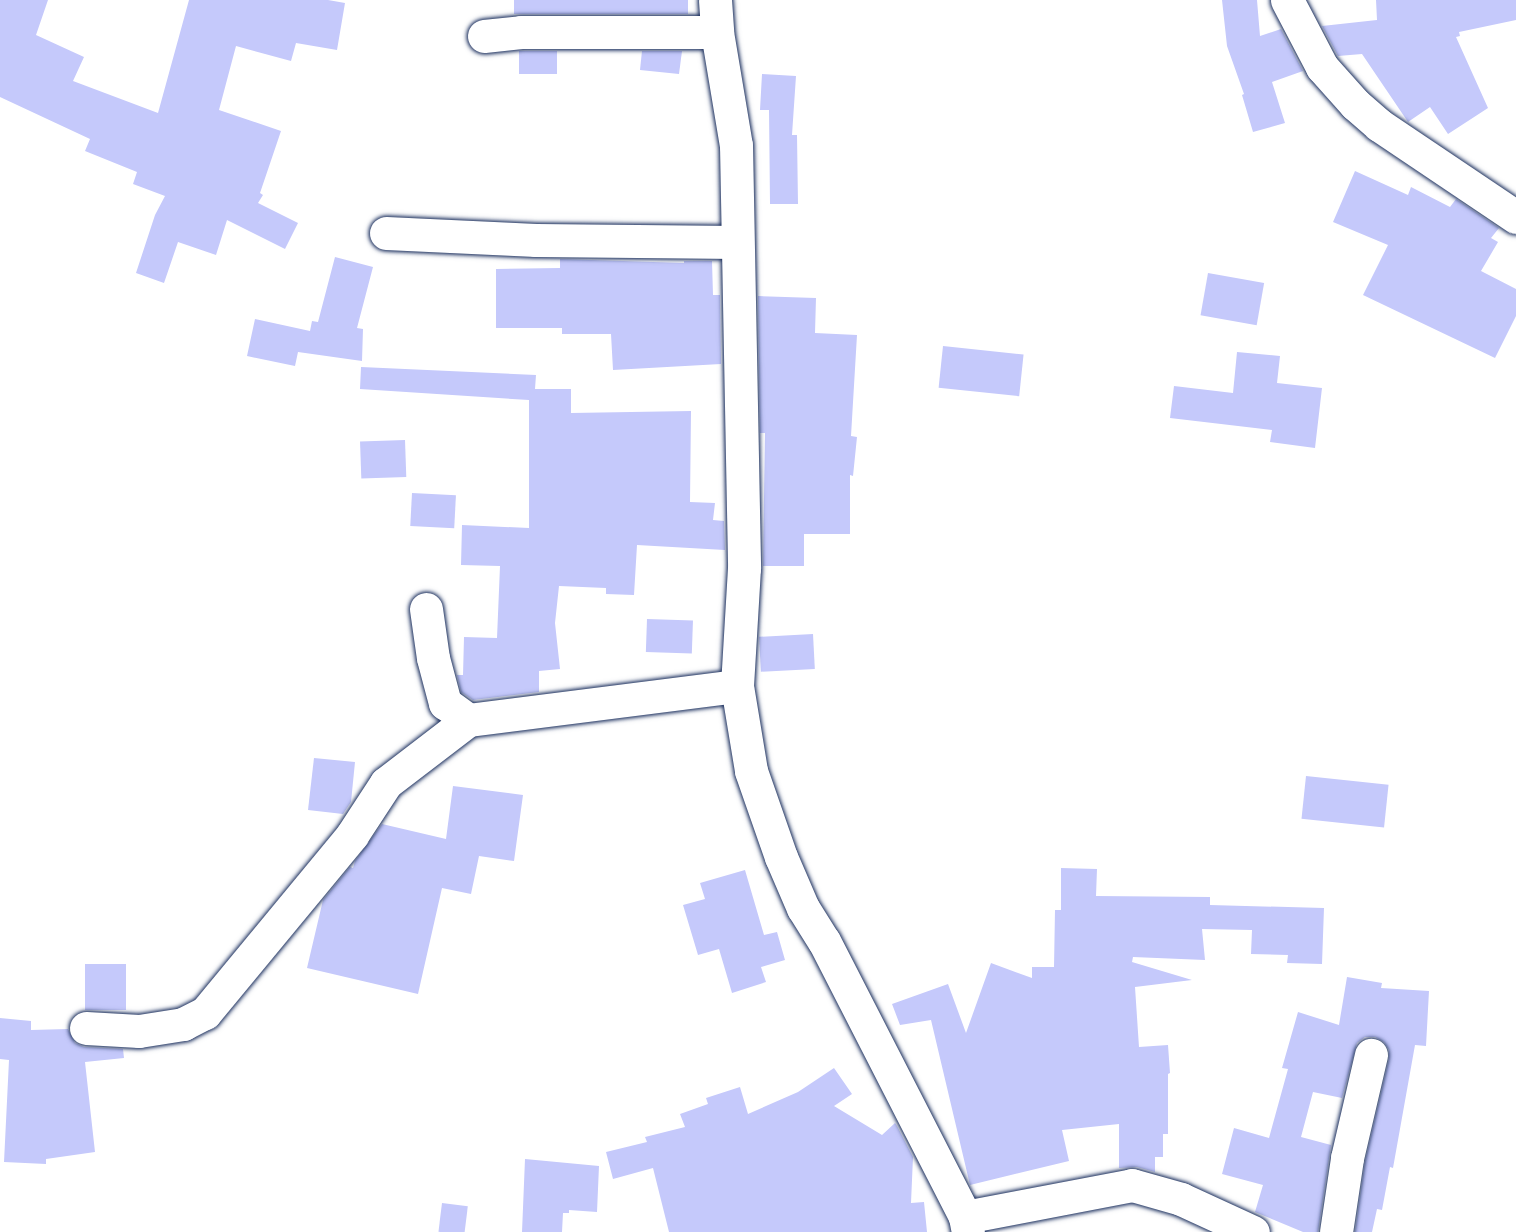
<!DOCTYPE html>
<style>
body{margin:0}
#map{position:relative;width:1516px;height:1232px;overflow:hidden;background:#fff;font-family:"Shantell Sans",sans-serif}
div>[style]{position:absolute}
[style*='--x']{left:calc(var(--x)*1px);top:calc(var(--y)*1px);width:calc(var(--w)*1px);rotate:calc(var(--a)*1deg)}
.building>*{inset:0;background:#c5c9fb;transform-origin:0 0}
.roads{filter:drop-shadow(0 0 2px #1b2f5e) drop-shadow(0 0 2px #1b2f5e)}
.street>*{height:33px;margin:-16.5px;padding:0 16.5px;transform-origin:16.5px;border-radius:16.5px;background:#fff}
.secondary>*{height:33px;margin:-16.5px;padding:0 16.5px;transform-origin:16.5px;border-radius:16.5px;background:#fff}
span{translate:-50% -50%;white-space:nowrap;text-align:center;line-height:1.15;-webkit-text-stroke:4.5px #fff;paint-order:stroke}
</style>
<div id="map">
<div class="building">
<i style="clip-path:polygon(0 0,48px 0,36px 35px,84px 57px,73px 81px,158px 113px,189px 0,328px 0,345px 3px,337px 50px,296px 43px,291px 61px,236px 46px,219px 110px,281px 131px,260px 193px,263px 195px,258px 203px,298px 223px,285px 249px,227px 220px,216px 255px,178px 242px,164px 283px,136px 273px,155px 215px,165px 196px,133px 184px,137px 172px,85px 151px,90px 139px,0 97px)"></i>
<i style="left:514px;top:0;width:174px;height:14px"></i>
<i style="clip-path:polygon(1222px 0,1257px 0,1260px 36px,1281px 29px,1303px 71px,1272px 82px,1285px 123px,1253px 132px,1242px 95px,1244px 94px,1227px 46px)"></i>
<i style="clip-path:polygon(1376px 0,1516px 0,1516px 20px,1459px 32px,1460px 36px,1456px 37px,1488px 108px,1448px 134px,1430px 107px,1408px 122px,1362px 54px,1338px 56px,1322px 26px,1377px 20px)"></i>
<i style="left:519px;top:51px;width:38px;height:23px"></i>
<i style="clip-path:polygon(642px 51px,682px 51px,679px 74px,640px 70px)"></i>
<i style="clip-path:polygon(762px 74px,796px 76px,792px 135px,797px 135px,798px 204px,770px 204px,769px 110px,760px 110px)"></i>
<i style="clip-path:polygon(1355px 171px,1408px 195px,1411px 187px,1450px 207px,1456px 199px,1499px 228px,1491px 238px,1498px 242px,1481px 271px,1516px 289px,1516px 316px,1495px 358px,1363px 295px,1388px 245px,1333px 222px)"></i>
<i style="clip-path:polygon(335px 257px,373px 267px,357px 328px,363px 329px,362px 361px,298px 352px,295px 366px,247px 356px,255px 319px,310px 331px,312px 321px,318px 322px)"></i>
<i style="clip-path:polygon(560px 259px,684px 263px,684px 261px,712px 261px,713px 295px,720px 295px,721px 364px,613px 370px,611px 334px,562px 334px,562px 328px,496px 328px,496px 269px,560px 268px)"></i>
<i style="left:1208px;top:273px;width:57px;height:43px;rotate:10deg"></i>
<i style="clip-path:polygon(758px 296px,816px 298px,815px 333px,857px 335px,851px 436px,857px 437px,853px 476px,850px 475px,850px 534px,804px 534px,804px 566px,763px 566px,765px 433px,760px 433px)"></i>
<i style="left:943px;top:346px;width:81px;height:42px;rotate:6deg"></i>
<i style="clip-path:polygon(1237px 352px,1280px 356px,1277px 383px,1322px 388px,1315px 448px,1270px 442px,1272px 430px,1170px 418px,1174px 386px,1233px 393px)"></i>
<i style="clip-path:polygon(361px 367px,536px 375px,535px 389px,571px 389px,571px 413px,691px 411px,690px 502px,715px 503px,713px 520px,724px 521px,725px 550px,637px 545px,634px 595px,606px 594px,606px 588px,559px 586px,555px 623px,560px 669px,539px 671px,539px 692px,473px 700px,461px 692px,457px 675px,463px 675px,464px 637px,497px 638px,500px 566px,461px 565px,462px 525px,529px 528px,529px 400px,360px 389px)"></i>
<i style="left:405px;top:440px;width:37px;height:45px;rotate:88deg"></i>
<i style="left:412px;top:493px;width:44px;height:33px;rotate:3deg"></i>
<i style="left:647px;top:619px;width:46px;height:33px;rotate:2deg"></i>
<i style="left:813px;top:634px;width:35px;height:54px;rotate:87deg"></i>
<i style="clip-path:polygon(314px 758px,355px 762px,351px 802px,343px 814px,308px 810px)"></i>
<i style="left:1306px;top:776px;width:83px;height:43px;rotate:6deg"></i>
<i style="clip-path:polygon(453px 786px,523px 795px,514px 861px,479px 856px,471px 894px,442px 888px,418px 994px,307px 968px,323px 900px,350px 867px,353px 868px,355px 861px,382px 824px,446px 839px)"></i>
<i style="clip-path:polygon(1061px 868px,1097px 869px,1096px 896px,1210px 897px,1210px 905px,1324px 908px,1322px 964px,1287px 963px,1288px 955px,1251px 954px,1252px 930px,1202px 929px,1205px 960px,1133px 957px,1132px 962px,1192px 980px,1135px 987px,1139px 1047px,1168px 1045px,1170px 1073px,1168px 1074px,1168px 1134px,1163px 1134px,1163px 1157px,1155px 1157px,1155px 1172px,1137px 1167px,1119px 1168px,1119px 1124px,1062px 1130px,1069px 1161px,970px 1185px,931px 1020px,900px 1025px,892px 1004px,948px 984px,966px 1033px,991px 963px,1032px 978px,1032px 967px,1054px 967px,1055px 910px,1061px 910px)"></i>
<i style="clip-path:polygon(745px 870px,764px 935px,777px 932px,785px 960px,761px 967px,766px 982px,732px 993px,719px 949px,698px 955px,683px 905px,705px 899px,700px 883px)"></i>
<i style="left:85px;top:964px;width:41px;height:46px"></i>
<i style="clip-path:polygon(1347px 977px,1382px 983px,1381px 988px,1429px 991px,1426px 1046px,1415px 1045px,1393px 1168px,1390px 1167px,1382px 1210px,1377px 1209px,1372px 1232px,1355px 1232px,1365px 1162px,1389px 1059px,1389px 1050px,1384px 1042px,1375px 1037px,1365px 1037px,1357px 1043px,1342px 1098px,1313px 1092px,1301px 1137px,1331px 1145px,1318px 1232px,1303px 1232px,1255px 1212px,1263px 1185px,1222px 1174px,1234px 1128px,1269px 1138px,1288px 1069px,1282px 1068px,1298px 1012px,1339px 1025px)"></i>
<i style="clip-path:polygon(0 1018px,31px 1021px,31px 1030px,68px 1029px,75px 1043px,84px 1047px,123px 1049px,124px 1058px,85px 1062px,95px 1152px,46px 1159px,46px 1164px,4px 1162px,9px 1060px,0 1059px)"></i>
<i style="clip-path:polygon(834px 1068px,852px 1094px,834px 1106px,882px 1135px,895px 1123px,897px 1126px,913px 1157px,911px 1203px,924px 1202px,927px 1232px,669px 1232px,653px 1168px,613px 1179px,606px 1152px,647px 1142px,645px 1137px,685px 1127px,680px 1114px,708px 1104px,706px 1098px,740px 1087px,748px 1114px,798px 1092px)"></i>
<i style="clip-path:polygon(525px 1159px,599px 1166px,597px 1212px,569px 1210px,569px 1213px,563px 1213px,562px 1232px,522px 1232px)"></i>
<i style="left:442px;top:1203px;width:26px;height:29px;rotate:7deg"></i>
</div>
<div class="roads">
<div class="street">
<i style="--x:1287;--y:0;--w:76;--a:62.4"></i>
<i style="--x:1322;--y:67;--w:50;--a:48.3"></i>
<i style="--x:1355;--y:104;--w:32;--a:41"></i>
<i style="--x:1379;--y:125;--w:165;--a:33.9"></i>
<i style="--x:484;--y:36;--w:37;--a:-6"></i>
<i style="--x:521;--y:32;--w:196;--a:0"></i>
<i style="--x:386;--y:233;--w:150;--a:2.7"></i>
<i style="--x:536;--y:240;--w:201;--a:0.6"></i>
<i style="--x:426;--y:609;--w:49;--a:81.9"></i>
<i style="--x:433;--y:658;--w:47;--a:75.1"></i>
<i style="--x:445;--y:703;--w:29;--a:36"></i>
<i style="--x:86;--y:1028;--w:53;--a:3.2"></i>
<i style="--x:139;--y:1031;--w:45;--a:-9"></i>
<i style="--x:183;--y:1024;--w:25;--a:-27"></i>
<i style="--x:205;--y:1013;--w:231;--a:-50.4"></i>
<i style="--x:352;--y:835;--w:62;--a:-56.8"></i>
<i style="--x:386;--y:783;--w:103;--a:-37.5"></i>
<i style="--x:468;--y:720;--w:271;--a:-7.2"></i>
<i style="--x:965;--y:1217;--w:170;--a:-10.8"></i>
<i style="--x:1132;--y:1185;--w:51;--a:15.9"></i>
<i style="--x:1181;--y:1199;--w:79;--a:24.6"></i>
<i style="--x:1336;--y:1232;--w:75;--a:-81.5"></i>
<i style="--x:1347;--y:1158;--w:106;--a:-76.9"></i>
</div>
<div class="secondary">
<i style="--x:715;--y:0;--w:32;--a:86"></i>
<i style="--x:717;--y:32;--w:115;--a:80.5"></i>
<i style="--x:736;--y:145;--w:423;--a:88.9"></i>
<i style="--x:744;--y:568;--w:118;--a:93.4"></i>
<i style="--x:737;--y:686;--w:86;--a:80.6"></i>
<i style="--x:751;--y:771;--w:91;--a:70.8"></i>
<i style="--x:781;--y:857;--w:56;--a:66.7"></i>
<i style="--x:803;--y:908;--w:39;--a:58"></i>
<i style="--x:824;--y:941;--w:310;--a:62.9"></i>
<i style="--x:965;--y:1217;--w:15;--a:79"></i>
</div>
</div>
</div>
